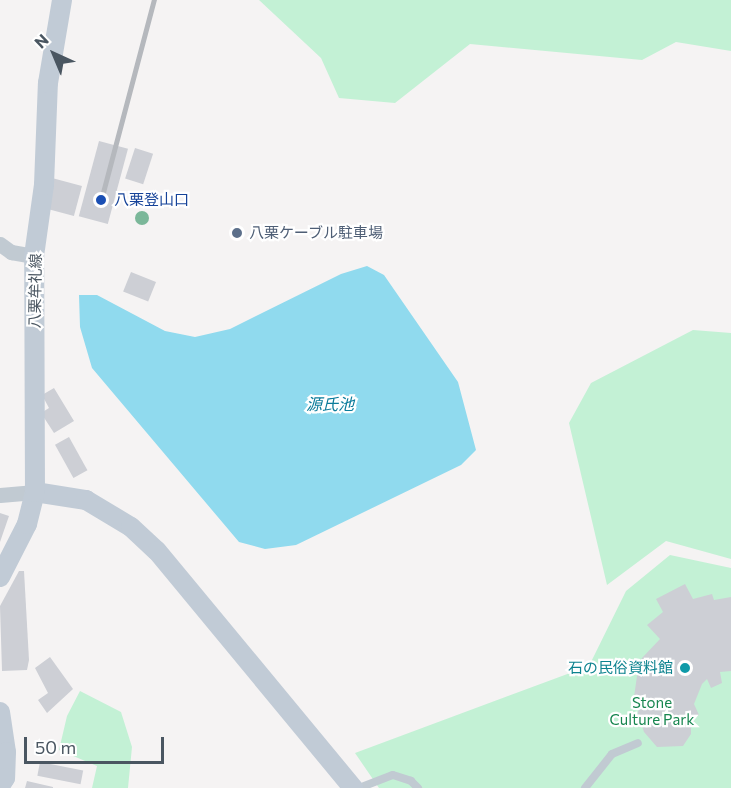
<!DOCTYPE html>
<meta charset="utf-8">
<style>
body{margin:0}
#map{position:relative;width:731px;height:788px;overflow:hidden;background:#f5f3f3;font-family:Commissioner,"Noto Sans JP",sans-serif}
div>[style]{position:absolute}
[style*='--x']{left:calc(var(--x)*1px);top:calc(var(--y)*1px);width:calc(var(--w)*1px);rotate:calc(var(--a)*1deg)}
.green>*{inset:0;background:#c3f1d5}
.water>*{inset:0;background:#90daee}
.building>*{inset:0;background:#cdcfd5;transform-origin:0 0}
.lane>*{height:8px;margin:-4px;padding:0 4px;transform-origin:4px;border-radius:4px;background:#c1cad2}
.street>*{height:15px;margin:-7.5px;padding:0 7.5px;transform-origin:7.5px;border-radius:7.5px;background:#c1cad2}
.secondary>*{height:20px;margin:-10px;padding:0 10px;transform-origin:10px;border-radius:10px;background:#c1cbd6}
.rail>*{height:4.5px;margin:-2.25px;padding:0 2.25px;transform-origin:2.25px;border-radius:2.25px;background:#b5b8bd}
.trees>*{width:14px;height:14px;margin:-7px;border-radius:50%;background:#7bb799}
.dots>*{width:16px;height:16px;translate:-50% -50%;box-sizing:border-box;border:3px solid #fff;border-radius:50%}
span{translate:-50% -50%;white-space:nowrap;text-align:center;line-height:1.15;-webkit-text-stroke:4.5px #fff;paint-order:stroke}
.transit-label{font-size:15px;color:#164399}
.left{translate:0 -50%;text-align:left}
.service-label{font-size:15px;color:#4e5e75}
.street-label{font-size:15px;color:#4a5661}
.culture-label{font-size:15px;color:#0d838f}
.right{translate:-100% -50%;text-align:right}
.park-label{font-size:15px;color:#17864f}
.water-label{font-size:16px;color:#0c7c9b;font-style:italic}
.north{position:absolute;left:24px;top:24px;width:60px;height:60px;-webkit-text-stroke:4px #fff;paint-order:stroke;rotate:316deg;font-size:16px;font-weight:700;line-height:24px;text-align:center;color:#4a5661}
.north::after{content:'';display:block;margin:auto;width:21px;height:27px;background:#4a5661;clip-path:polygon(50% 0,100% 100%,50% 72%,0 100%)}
.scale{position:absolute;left:24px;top:737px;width:140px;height:27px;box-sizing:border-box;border:3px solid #4a5661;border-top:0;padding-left:8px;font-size:18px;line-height:21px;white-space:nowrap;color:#4a5661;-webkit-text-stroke:4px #fff;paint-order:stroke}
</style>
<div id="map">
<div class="green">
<i style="clip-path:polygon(259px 0,731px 0,731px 51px,676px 42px,642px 60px,470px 44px,395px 103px,339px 98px,321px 58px)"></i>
<i style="clip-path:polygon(693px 330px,731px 333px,731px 559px,666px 541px,607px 585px,569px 423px,591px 383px)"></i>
<i style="clip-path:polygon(670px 555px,731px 568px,731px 788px,379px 788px,355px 753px,589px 666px,626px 591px)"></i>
<i style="clip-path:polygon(80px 691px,121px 712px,132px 747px,128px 788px,92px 788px,97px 766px,59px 750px,67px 716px)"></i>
</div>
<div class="water">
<i style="clip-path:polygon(367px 266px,384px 275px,458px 382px,476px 450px,461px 465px,296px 545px,265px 549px,239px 542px,92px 368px,80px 327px,79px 295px,97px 295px,165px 331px,195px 337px,230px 329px,341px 274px)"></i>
</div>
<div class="building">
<i style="left:99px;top:141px;width:30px;height:78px;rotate:15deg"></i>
<i style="left:135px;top:148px;width:19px;height:32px;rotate:18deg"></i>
<i style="left:52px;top:178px;width:31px;height:31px;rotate:15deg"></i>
<i style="left:131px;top:272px;width:27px;height:21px;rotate:22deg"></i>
<i style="clip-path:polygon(54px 388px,74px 421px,54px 433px,41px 413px,49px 408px,42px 395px)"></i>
<i style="left:69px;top:437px;width:38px;height:16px;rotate:61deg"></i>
<i style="clip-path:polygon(0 513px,9px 516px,0 542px)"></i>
<i style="clip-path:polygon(19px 571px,24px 571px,29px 660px,27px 670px,2px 671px,0 606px)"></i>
<i style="clip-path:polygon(685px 584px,693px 599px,712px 594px,714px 600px,731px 597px,731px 671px,720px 672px,722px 683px,711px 688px,707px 679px,702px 684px,694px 704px,699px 715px,691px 719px,691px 734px,683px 746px,657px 747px,644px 732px,638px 714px,639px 704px,633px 704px,637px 676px,642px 658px,660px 639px,647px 625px,663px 612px,656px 599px)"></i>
<i style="clip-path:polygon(50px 657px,73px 689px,47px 713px,38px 700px,48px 693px,35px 668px)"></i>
<i style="left:40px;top:762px;width:44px;height:14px;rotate:11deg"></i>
<i style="clip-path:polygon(27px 781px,53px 787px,53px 788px,25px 788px)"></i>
</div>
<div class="lane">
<i style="--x:359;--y:788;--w:36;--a:-21"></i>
<i style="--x:393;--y:775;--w:19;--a:18"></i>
<i style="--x:411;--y:781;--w:10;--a:45"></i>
<i style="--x:585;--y:788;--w:43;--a:-51.5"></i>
<i style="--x:612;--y:754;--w:28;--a:-23"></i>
</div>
<div class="street">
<i style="--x:0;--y:244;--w:14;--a:36"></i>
<i style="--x:11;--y:252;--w:23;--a:10"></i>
<i style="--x:0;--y:495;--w:35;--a:-5"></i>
</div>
<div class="secondary">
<i style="--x:35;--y:492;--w:52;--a:8.9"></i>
<i style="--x:86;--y:500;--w:52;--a:31"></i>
<i style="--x:131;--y:527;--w:35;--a:43"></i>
<i style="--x:157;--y:551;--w:308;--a:50.4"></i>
<i style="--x:0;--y:577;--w:59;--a:-63"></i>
<i style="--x:27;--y:524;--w:33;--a:-76"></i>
<i style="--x:35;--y:492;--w:236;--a:-90.2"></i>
<i style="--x:34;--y:256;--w:72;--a:-82"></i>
<i style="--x:44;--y:185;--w:102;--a:-87.8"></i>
<i style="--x:48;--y:83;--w:84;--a:-80.4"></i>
<i style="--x:0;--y:712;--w:40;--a:81.5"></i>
<i style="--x:6;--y:752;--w:26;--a:92"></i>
<i style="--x:5;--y:778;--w:9;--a:122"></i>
</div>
<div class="rail">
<i style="--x:101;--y:200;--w:207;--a:-75.2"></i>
</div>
<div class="trees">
<i style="left:142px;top:218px"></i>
</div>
<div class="dots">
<i style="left:101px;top:200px;background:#1a4fb4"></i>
<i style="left:237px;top:233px;background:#5c6f8a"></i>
<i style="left:685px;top:668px;background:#0f9aa8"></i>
</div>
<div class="transit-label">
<span class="left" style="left:114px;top:200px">八栗登山口</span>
</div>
<div class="service-label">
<span class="left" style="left:249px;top:233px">八栗ケーブル駐車場</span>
</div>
<div class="street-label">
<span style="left:35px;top:291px;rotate:-89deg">八栗牟礼線</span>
</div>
<div class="culture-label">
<span class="right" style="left:673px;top:668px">石の民俗資料館</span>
</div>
<div class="park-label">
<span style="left:652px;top:711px">Stone<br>Culture Park</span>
</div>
<div class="water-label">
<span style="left:330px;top:404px">源氏池</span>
</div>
<div class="north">N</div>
<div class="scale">50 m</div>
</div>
